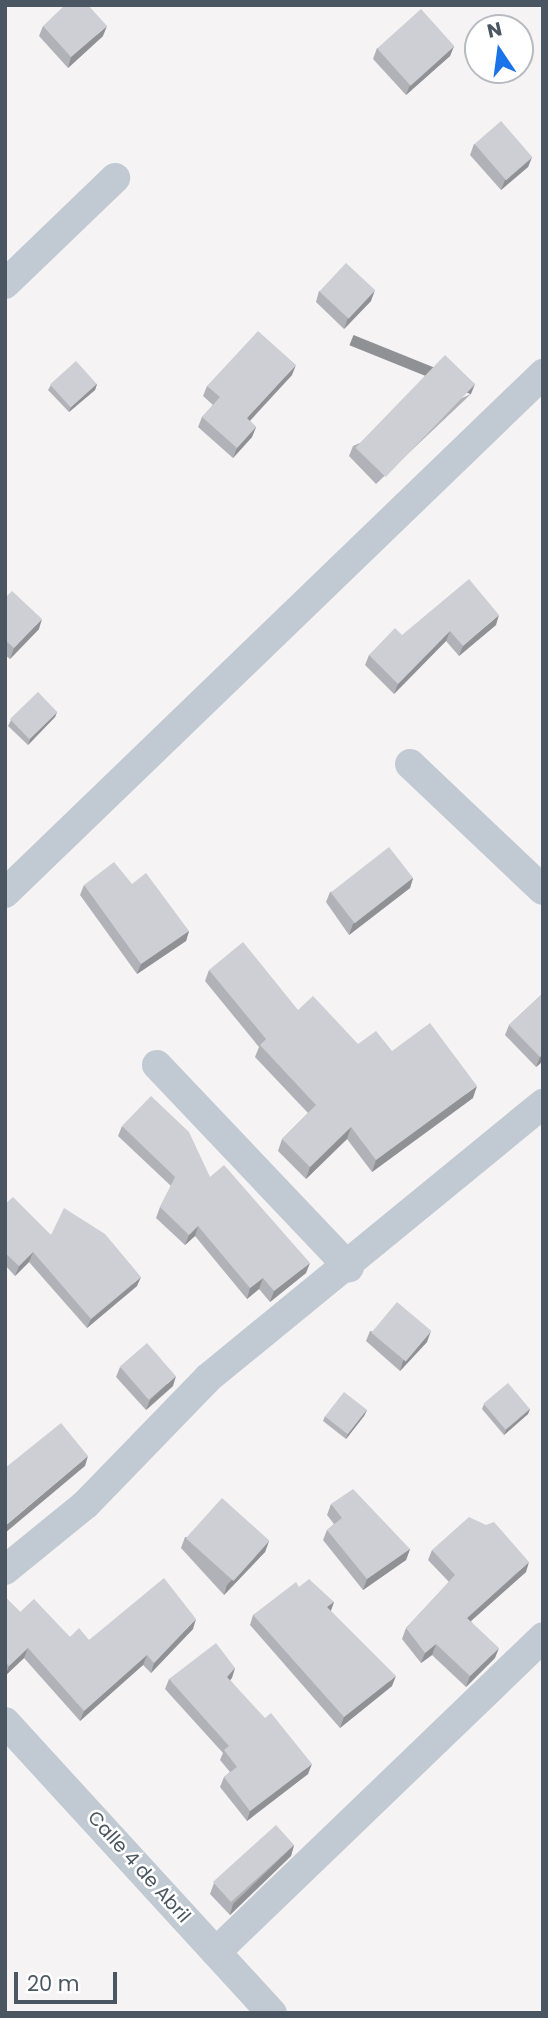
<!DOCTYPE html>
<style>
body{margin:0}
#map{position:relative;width:548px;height:2018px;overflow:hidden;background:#f5f3f3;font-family:Poppins,sans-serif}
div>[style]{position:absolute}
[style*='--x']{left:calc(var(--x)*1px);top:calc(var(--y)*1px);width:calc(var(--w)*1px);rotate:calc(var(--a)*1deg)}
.minor>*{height:30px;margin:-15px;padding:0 15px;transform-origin:15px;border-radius:15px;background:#c1cad2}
.wall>*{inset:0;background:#b0b2b7}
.shaded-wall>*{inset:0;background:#909195;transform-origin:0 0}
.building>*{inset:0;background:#cdcfd5;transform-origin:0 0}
span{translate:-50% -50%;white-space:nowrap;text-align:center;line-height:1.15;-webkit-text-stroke:5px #fff;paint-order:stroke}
.street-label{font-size:19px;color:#4a5661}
.frame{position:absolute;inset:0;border:7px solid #4a5661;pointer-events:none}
.north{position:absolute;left:464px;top:14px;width:70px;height:70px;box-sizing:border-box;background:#fff;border:2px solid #b7bbc0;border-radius:50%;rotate:347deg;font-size:19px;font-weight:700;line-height:28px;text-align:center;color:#4a5661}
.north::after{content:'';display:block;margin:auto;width:24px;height:32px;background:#1a73e8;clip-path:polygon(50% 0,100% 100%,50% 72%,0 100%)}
.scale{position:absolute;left:14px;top:1972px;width:103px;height:32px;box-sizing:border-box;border:4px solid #4a5661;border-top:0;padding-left:9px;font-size:21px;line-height:24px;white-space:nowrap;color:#4a5661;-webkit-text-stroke:5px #fff;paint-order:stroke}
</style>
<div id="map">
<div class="minor">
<i style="--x:5;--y:284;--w:153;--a:-43.9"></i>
<i style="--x:410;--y:764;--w:183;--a:43.5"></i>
<i style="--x:5;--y:893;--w:748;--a:-43.97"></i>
<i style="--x:157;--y:1065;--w:279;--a:46.5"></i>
<i style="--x:5;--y:1570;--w:104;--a:-39.2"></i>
<i style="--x:86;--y:1504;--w:175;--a:-45.9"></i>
<i style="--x:208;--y:1378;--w:433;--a:-39.3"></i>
<i style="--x:5;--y:1722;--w:395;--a:47.5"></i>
<i style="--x:216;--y:1952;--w:454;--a:-43.9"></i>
</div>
<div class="wall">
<i style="clip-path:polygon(43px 26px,103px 36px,68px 68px,39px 36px)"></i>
<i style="clip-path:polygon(454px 46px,450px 56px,406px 95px,373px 59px,377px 48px)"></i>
<i style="clip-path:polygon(474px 144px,532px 157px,528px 167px,501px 190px,470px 155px)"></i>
<i style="clip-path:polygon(319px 291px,371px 301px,344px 329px,316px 302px)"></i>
<i style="clip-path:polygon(292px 375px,250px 421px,256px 427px,252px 437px,233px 458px,198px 427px,202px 417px,213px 405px,203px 396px,207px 386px)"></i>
<i style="clip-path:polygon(97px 384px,95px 390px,69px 412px,48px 390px,51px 385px)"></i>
<i style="clip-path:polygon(471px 394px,376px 484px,349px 456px,353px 446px)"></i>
<i style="clip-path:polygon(5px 598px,39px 629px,10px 659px,5px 655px)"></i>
<i style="clip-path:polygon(496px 625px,459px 656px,446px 641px,394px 694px,365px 665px,369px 655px,402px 635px)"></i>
<i style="clip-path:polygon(57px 712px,55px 717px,28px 745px,8px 726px,11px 720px)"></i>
<i style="clip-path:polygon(413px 878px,410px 888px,349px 935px,326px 902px,330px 892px)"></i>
<i style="clip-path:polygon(84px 885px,189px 931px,186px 941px,137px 974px,80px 895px)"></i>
<i style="clip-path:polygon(209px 970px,298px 1010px,358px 1044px,392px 1051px,473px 1098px,372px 1172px,347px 1139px,306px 1179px,278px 1151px,282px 1139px,308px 1113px,255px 1057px,259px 1047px,205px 981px)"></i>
<i style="clip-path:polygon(542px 994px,543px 1061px,536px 1067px,505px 1035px,509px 1025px)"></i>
<i style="clip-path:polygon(122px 1126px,210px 1177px,306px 1273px,270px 1302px,259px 1289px,247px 1299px,195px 1236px,185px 1245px,156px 1218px,160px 1207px,171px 1186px,118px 1136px)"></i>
<i style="clip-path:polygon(5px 1204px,51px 1235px,137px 1286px,87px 1328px,29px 1262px,15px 1276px,5px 1265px)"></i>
<i style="clip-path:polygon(370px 1331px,427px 1342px,400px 1371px,366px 1341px)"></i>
<i style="clip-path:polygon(120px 1367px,173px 1386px,146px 1410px,116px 1377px)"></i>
<i style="clip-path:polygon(484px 1404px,530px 1409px,528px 1414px,504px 1435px,482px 1409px)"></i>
<i style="clip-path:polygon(367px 1410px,364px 1416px,346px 1439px,323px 1421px,325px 1416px)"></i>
<i style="clip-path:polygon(331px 1504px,410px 1549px,406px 1560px,363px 1590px,323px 1540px,327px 1530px,334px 1524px,327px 1515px)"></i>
<i style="clip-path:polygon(185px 1537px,269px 1541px,265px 1552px,224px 1595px,181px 1548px)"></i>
<i style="clip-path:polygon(432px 1550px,526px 1572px,471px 1621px,495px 1658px,466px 1687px,432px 1655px,421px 1663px,402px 1639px,406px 1628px,449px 1582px,428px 1560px)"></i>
<i style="clip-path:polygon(299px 1587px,334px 1602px,331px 1611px,392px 1686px,340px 1728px,250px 1625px,253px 1615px)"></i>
<i style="clip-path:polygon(5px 1597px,20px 1612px,70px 1637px,89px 1640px,193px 1629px,151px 1673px,143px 1665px,80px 1721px,24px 1658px,5px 1676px)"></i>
<i style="clip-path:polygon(235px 1668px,230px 1680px,308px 1774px,247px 1821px,220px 1787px,224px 1777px,230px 1772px,220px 1760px,223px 1753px,165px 1689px,169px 1679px)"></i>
<i style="clip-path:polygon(294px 1845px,291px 1856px,230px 1915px,210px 1894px,214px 1883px)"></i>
</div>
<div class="shaded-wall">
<i style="clip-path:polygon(107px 26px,103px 36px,68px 68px,71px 57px)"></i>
<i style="clip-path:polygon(454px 46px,450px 56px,406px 95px,410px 85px)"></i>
<i style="clip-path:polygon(532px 157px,528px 167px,501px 190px,505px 180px)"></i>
<i style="clip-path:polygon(375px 290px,371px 301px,344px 329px,348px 318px)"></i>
<i style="clip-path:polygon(296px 365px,292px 375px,243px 428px,247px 418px)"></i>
<i style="clip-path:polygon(97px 384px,95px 390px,69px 412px,71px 407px)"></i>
<i style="left:475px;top:384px;width:11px;height:131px;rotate:112deg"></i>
<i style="clip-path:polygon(256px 427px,252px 437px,233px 458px,237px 448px)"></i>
<i style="clip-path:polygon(499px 615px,496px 625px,459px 656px,463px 646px)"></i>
<i style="clip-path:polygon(42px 619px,39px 629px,10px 659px,14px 648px)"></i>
<i style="clip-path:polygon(450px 631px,446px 641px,394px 694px,398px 684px)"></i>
<i style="clip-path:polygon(57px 712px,55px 717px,28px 745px,30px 739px)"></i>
<i style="clip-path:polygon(413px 878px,410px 888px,349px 935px,353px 924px)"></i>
<i style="clip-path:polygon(189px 931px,186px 941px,137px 974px,141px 964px)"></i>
<i style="clip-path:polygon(543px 1054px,543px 1061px,536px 1067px,540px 1057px)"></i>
<i style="clip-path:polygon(477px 1086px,473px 1098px,372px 1172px,376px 1160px)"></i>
<i style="clip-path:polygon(351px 1127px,347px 1139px,306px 1179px,310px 1167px)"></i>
<i style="clip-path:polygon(198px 1226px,195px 1236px,185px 1245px,189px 1235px)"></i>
<i style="clip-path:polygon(33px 1252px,29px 1262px,15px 1276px,19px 1266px)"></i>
<i style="clip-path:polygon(310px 1263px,306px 1273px,270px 1302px,274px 1291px)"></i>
<i style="clip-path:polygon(141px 1277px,137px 1286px,87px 1328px,91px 1319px)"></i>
<i style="clip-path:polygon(263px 1278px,259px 1289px,247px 1299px,250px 1288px)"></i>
<i style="clip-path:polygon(431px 1331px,427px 1342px,400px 1371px,403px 1361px)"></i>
<i style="clip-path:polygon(176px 1376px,173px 1386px,146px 1410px,150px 1400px)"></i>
<i style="clip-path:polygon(530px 1409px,528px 1414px,504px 1435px,506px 1430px)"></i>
<i style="clip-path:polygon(367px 1410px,364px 1416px,346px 1439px,348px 1433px)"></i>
<i style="clip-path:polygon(88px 1456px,85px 1466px,5px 1533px,5px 1526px)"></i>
<i style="clip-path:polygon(269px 1541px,265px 1552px,224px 1595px,227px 1585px)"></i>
<i style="clip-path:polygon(410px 1549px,406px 1560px,363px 1590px,367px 1579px)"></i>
<i style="clip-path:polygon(529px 1562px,526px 1572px,463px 1628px,467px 1618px)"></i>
<i style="clip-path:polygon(334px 1602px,330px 1612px,327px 1607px)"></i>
<i style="clip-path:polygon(196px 1619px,193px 1629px,151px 1673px,154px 1663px)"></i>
<i style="clip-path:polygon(436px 1644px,432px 1655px,421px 1663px,425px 1653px)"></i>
<i style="clip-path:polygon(28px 1648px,24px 1658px,5px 1676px,9px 1666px)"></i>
<i style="clip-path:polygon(499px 1648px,495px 1658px,466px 1687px,470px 1676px)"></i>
<i style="clip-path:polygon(147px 1655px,143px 1665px,80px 1721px,84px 1711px)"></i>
<i style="clip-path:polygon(235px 1668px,232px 1678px,224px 1687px,227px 1677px)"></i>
<i style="clip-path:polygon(396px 1676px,392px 1686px,340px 1728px,344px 1717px)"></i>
<i style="clip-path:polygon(312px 1764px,308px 1774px,247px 1821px,250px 1811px)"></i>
<i style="clip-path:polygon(294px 1845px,291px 1856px,230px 1915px,233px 1904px)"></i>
</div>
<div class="building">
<i style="clip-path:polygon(65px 5px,88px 5px,107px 26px,71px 57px,43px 26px)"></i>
<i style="left:421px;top:9px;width:50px;height:59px;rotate:48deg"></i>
<i style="left:501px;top:121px;width:48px;height:35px;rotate:49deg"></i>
<i style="left:346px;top:263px;width:40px;height:39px;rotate:43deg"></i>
<i style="clip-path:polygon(258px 331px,296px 365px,247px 418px,256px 427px,237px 448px,202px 417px,220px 397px,207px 386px)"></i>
<i style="left:445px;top:355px;width:42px;height:129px;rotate:44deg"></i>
<i style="left:76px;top:361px;width:31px;height:35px;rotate:48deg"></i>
<i style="clip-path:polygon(469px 579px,499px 615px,463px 646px,450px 631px,398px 684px,369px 655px,395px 628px,402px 635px)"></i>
<i style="clip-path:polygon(12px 591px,42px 619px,14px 648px,5px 640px,5px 598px)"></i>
<i style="left:38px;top:692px;width:28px;height:39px;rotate:46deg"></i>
<i style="left:389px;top:847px;width:39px;height:74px;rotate:52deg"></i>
<i style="clip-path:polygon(114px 862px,132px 884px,146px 873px,189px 931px,141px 964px,84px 885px)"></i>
<i style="clip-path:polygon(243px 942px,298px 1010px,313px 996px,358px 1044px,376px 1031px,392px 1051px,430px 1023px,477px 1086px,376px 1160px,351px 1127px,310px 1167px,282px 1139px,316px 1105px,260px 1045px,266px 1039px,209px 970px)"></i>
<i style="clip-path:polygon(542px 994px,543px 1054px,540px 1057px,509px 1025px)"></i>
<i style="clip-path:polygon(151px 1096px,189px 1132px,210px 1177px,224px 1165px,310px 1263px,274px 1291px,263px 1278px,250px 1288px,198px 1226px,189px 1235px,160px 1207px,175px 1177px,122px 1126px)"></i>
<i style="clip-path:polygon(13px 1197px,51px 1235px,64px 1208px,105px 1234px,141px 1277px,91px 1319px,33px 1252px,19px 1266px,5px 1253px,5px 1226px,7px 1224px,5px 1221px,5px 1204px)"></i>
<i style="left:397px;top:1302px;width:45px;height:40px;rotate:40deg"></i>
<i style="left:147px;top:1343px;width:44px;height:36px;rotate:49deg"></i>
<i style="left:508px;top:1383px;width:34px;height:32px;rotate:50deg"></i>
<i style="left:344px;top:1392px;width:29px;height:31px;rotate:38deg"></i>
<i style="clip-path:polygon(61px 1423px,88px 1456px,5px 1526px,5px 1468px)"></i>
<i style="clip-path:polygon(353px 1489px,410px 1549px,367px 1579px,327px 1530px,342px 1518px,331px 1504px)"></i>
<i style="left:222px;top:1498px;width:64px;height:54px;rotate:42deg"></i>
<i style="clip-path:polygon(469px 1517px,486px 1525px,494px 1522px,529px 1562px,467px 1618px,499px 1648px,470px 1676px,436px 1644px,425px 1653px,406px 1628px,455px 1575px,432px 1550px)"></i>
<i style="clip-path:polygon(164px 1578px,196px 1619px,154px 1663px,147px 1655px,84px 1711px,28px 1648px,9px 1666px,5px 1662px,5px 1597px,20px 1612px,34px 1599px,70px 1637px,79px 1628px,89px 1640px)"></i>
<i style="clip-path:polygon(309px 1579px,334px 1602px,327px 1607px,396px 1676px,344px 1717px,253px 1615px,296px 1582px,299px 1587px)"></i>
<i style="clip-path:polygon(216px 1643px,235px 1668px,227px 1677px,265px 1718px,271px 1713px,312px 1764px,250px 1811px,224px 1777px,237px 1767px,224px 1750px,229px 1746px,169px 1679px)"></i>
<i style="left:276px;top:1825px;width:27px;height:85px;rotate:48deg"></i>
</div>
<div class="street-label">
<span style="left:139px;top:1867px;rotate:48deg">Calle 4 de Abril</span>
</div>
<div class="frame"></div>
<div class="north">N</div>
<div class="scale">20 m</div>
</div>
